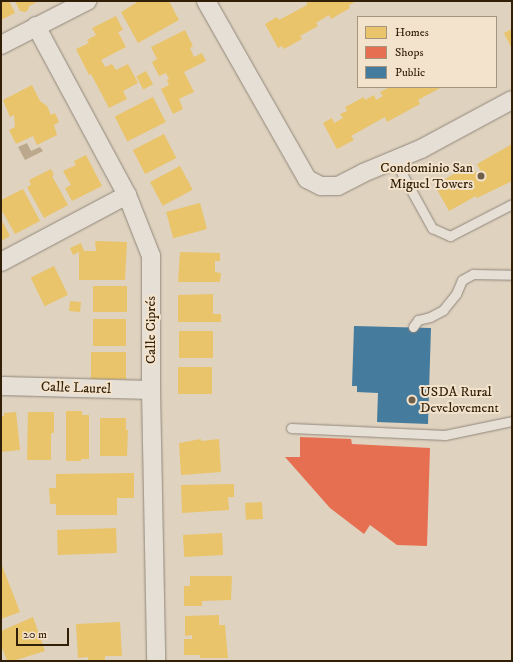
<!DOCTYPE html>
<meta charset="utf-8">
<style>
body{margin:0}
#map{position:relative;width:513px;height:662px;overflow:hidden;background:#dfd2bf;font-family:"IM FELL DW Pica",serif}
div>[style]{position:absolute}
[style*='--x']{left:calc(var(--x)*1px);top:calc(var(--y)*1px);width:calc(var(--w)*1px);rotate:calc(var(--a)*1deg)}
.water>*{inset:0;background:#bca88d}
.homes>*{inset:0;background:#e9c46a;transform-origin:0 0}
.shops>*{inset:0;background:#e76f51}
.public>*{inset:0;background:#457b9d}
.roads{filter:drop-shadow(0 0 1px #91877a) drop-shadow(0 0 1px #91877a)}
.service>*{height:9px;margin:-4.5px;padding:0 4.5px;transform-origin:4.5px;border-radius:4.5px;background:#e6dfd5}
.minor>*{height:18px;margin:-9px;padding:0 9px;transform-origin:9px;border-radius:9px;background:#e6dfd5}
.dots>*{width:11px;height:11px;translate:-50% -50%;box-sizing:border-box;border:2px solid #f3e3cd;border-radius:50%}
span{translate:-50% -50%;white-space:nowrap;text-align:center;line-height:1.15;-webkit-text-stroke:4px #f3e3cd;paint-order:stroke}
.poi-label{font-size:14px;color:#321f08}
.right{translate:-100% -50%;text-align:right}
.left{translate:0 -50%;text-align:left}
.street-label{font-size:14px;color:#321f08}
.frame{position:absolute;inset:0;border:2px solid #321f08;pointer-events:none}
.legend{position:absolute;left:357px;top:16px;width:140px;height:72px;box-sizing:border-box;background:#f3e3cd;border:1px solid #a6957e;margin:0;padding:5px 7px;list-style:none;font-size:12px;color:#321f08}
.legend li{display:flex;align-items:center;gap:8px;height:20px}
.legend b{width:20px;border:1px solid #a6957e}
.scale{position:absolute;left:16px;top:628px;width:53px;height:18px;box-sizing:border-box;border:2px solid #321f08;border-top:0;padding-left:5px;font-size:12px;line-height:14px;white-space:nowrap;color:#321f08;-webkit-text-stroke:3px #f3e3cd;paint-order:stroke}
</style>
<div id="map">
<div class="water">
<i style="clip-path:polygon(27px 143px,31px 151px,40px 147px,43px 151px,25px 160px,18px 147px)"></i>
</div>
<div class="homes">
<i style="clip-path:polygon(1px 1px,9px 1px,15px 13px,1px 20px)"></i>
<i style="clip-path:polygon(15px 1px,39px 1px,29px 6px,28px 10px,25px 12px,20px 11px)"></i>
<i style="clip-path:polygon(135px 1px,169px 1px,179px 20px,138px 43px,121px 12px,136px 3px)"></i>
<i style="clip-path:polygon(307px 1px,357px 1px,349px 5px,350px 8px,331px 19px,329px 15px,316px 23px,318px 26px,300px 36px,302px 39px,284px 49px,282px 46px,278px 48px,265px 24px,277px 17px,279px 20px,307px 5px)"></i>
<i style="clip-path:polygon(116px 16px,123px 30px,118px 32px,126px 47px,101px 60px,105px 67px,112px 64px,116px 70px,128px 64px,138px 83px,123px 91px,127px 99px,109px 108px,91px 74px,97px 71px,89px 75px,76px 49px,89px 43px,87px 40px,96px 35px,92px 28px)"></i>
<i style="clip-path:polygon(512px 29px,512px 49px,504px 33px)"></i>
<i style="clip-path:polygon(185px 30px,193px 46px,190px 48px,194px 57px,202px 53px,206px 61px,184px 72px,194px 92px,179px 99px,183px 109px,173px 114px,161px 89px,169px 85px,167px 80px,169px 79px,166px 73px,159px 76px,152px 62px,157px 59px,151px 47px)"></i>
<i style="left:146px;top:71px;width:15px;height:11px;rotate:62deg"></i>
<i style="clip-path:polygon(32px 85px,40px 101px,47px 106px,51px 115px,55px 113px,59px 122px,54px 125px,57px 135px,37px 145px,33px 136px,16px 144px,9px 130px,15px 127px,14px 115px,10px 117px,3px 100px)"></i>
<i style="clip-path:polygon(390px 87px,442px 87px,418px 100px,420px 104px,387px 122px,385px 117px,351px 136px,354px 140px,337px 149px,323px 123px,332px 118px,334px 123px,343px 118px,340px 114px,347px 111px,345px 107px,364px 97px,365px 100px,374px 95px,376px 100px,383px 96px,380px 92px)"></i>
<i style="left:153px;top:97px;width:28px;height:43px;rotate:63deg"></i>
<i style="left:164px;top:134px;width:27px;height:35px;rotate:63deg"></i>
<i style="clip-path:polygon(512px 144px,512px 181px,477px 198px,476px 196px,449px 211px,435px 186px,470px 163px,477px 174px,481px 172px,477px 164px)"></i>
<i style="clip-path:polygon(86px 155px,102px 186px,72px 201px,65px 188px,71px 185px,63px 171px,76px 165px,74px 161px)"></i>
<i style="left:180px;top:166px;width:27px;height:34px;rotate:62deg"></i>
<i style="clip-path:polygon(51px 169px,54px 175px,52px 176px,68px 205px,44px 218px,27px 187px,31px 185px,29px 180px)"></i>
<i style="clip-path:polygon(23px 189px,40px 221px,15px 234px,1px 209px,1px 200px)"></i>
<i style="left:200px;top:203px;width:27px;height:35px;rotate:75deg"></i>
<i style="clip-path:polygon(1px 219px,10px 236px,1px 241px)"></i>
<i style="clip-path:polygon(95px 241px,127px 242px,125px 280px,79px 280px,79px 252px,73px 255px,70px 248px,81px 243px,84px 251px,96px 251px)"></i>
<i style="clip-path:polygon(180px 252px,220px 253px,220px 261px,215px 261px,215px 272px,221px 273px,220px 282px,178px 282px)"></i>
<i style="left:54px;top:266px;width:32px;height:26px;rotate:64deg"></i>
<i style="left:93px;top:286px;width:34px;height:26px"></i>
<i style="clip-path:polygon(213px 294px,213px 314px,221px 314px,221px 322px,178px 322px,178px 295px)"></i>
<i style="left:70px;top:301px;width:11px;height:10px;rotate:5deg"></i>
<i style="left:93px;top:319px;width:33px;height:27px"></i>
<i style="left:179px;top:331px;width:34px;height:27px"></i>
<i style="left:91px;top:352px;width:35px;height:27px"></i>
<i style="left:178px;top:367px;width:34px;height:27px"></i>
<i style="clip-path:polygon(66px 411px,82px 411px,82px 415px,89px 415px,89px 459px,81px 459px,81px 461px,66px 461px)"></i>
<i style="clip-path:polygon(16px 412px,20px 450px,1px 452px,1px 416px,4px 416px,4px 413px)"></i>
<i style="clip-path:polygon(28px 412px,54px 412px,54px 433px,51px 433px,51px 460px,27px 460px)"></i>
<i style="clip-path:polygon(100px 418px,126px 418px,126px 430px,128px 430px,127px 456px,100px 456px)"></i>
<i style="clip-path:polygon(201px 439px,201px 441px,219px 439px,221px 472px,181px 475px,179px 443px)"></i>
<i style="clip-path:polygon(134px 473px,134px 498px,117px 498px,117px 515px,56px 515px,56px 504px,50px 504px,49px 488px,56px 488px,56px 474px)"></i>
<i style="clip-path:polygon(234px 484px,234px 497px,228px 497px,229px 510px,182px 513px,181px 485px)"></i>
<i style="left:262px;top:502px;width:17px;height:17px;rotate:87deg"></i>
<i style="left:116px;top:528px;width:25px;height:59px;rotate:88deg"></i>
<i style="left:222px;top:533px;width:22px;height:39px;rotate:87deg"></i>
<i style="clip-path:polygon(1px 563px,20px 612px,1px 619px)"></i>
<i style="clip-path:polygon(190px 576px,232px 576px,231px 600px,202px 601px,202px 606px,184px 606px,184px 586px,190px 586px)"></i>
<i style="clip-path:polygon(219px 615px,219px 625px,225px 625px,228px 658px,200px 658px,200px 655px,184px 655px,184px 639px,192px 639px,192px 635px,185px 636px,185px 616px)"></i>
<i style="clip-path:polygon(33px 617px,45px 651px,13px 661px,7px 661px,1px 645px,1px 631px)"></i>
<i style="clip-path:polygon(120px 622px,122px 656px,105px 656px,105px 661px,88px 661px,88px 657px,78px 658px,76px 624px)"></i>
</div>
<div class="shops">
<i style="clip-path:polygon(300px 437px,351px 439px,352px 444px,430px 448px,427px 546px,397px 545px,370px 525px,364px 534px,330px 508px,285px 457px,300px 457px)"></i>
</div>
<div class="public">
<i style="clip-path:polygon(354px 326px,431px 328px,428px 424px,377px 422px,378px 393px,357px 392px,357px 386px,352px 386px)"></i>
</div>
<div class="roads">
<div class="service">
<i style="--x:395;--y:161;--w:77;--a:61.1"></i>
<i style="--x:432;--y:228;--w:20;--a:24"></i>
<i style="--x:450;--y:236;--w:70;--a:-27.3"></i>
<i style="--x:413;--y:327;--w:9;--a:-54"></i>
<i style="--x:418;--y:320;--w:12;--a:-14"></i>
<i style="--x:430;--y:317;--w:15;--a:-28"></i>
<i style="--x:443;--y:310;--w:21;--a:-51"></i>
<i style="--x:456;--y:294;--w:15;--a:-67"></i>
<i style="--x:462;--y:280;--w:13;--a:-29"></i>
<i style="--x:473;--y:274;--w:39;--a:1"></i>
<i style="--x:291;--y:428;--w:154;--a:2.6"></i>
<i style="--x:445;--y:435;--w:68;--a:-11.8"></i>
</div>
<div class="minor">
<i style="--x:206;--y:1;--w:205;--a:60.4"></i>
<i style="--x:307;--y:179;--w:16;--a:27"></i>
<i style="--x:321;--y:186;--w:17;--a:0"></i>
<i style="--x:338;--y:186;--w:28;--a:-27"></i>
<i style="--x:363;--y:173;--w:63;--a:-22.5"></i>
<i style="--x:421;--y:149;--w:103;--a:-28.3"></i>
<i style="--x:36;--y:26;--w:192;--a:61.7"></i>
<i style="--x:127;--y:195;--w:66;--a:68.5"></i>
<i style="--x:151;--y:256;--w:134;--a:90"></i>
<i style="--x:151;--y:390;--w:271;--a:88.9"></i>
<i style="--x:1;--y:45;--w:97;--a:-27.1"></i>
<i style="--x:1;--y:262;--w:143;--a:-28"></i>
<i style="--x:1;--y:386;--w:150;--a:1.5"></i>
</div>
</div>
<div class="dots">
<i style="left:481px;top:176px;background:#6f5e48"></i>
<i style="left:412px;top:400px;background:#6f5e48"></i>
</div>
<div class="poi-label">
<span class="right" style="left:473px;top:176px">Condominio San<br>Miguel Towers</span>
<span class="left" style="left:420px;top:400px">USDA Rural<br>Develovement</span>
</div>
<div class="street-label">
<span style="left:151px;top:330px;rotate:-90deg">Calle Ciprés</span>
<span style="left:76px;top:388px;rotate:2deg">Calle Laurel</span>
</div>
<div class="frame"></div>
<ul class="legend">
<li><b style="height:11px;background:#e9c46a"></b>Homes</li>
<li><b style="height:11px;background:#e76f51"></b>Shops</li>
<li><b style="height:11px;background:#457b9d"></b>Public</li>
</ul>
<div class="scale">20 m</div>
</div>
